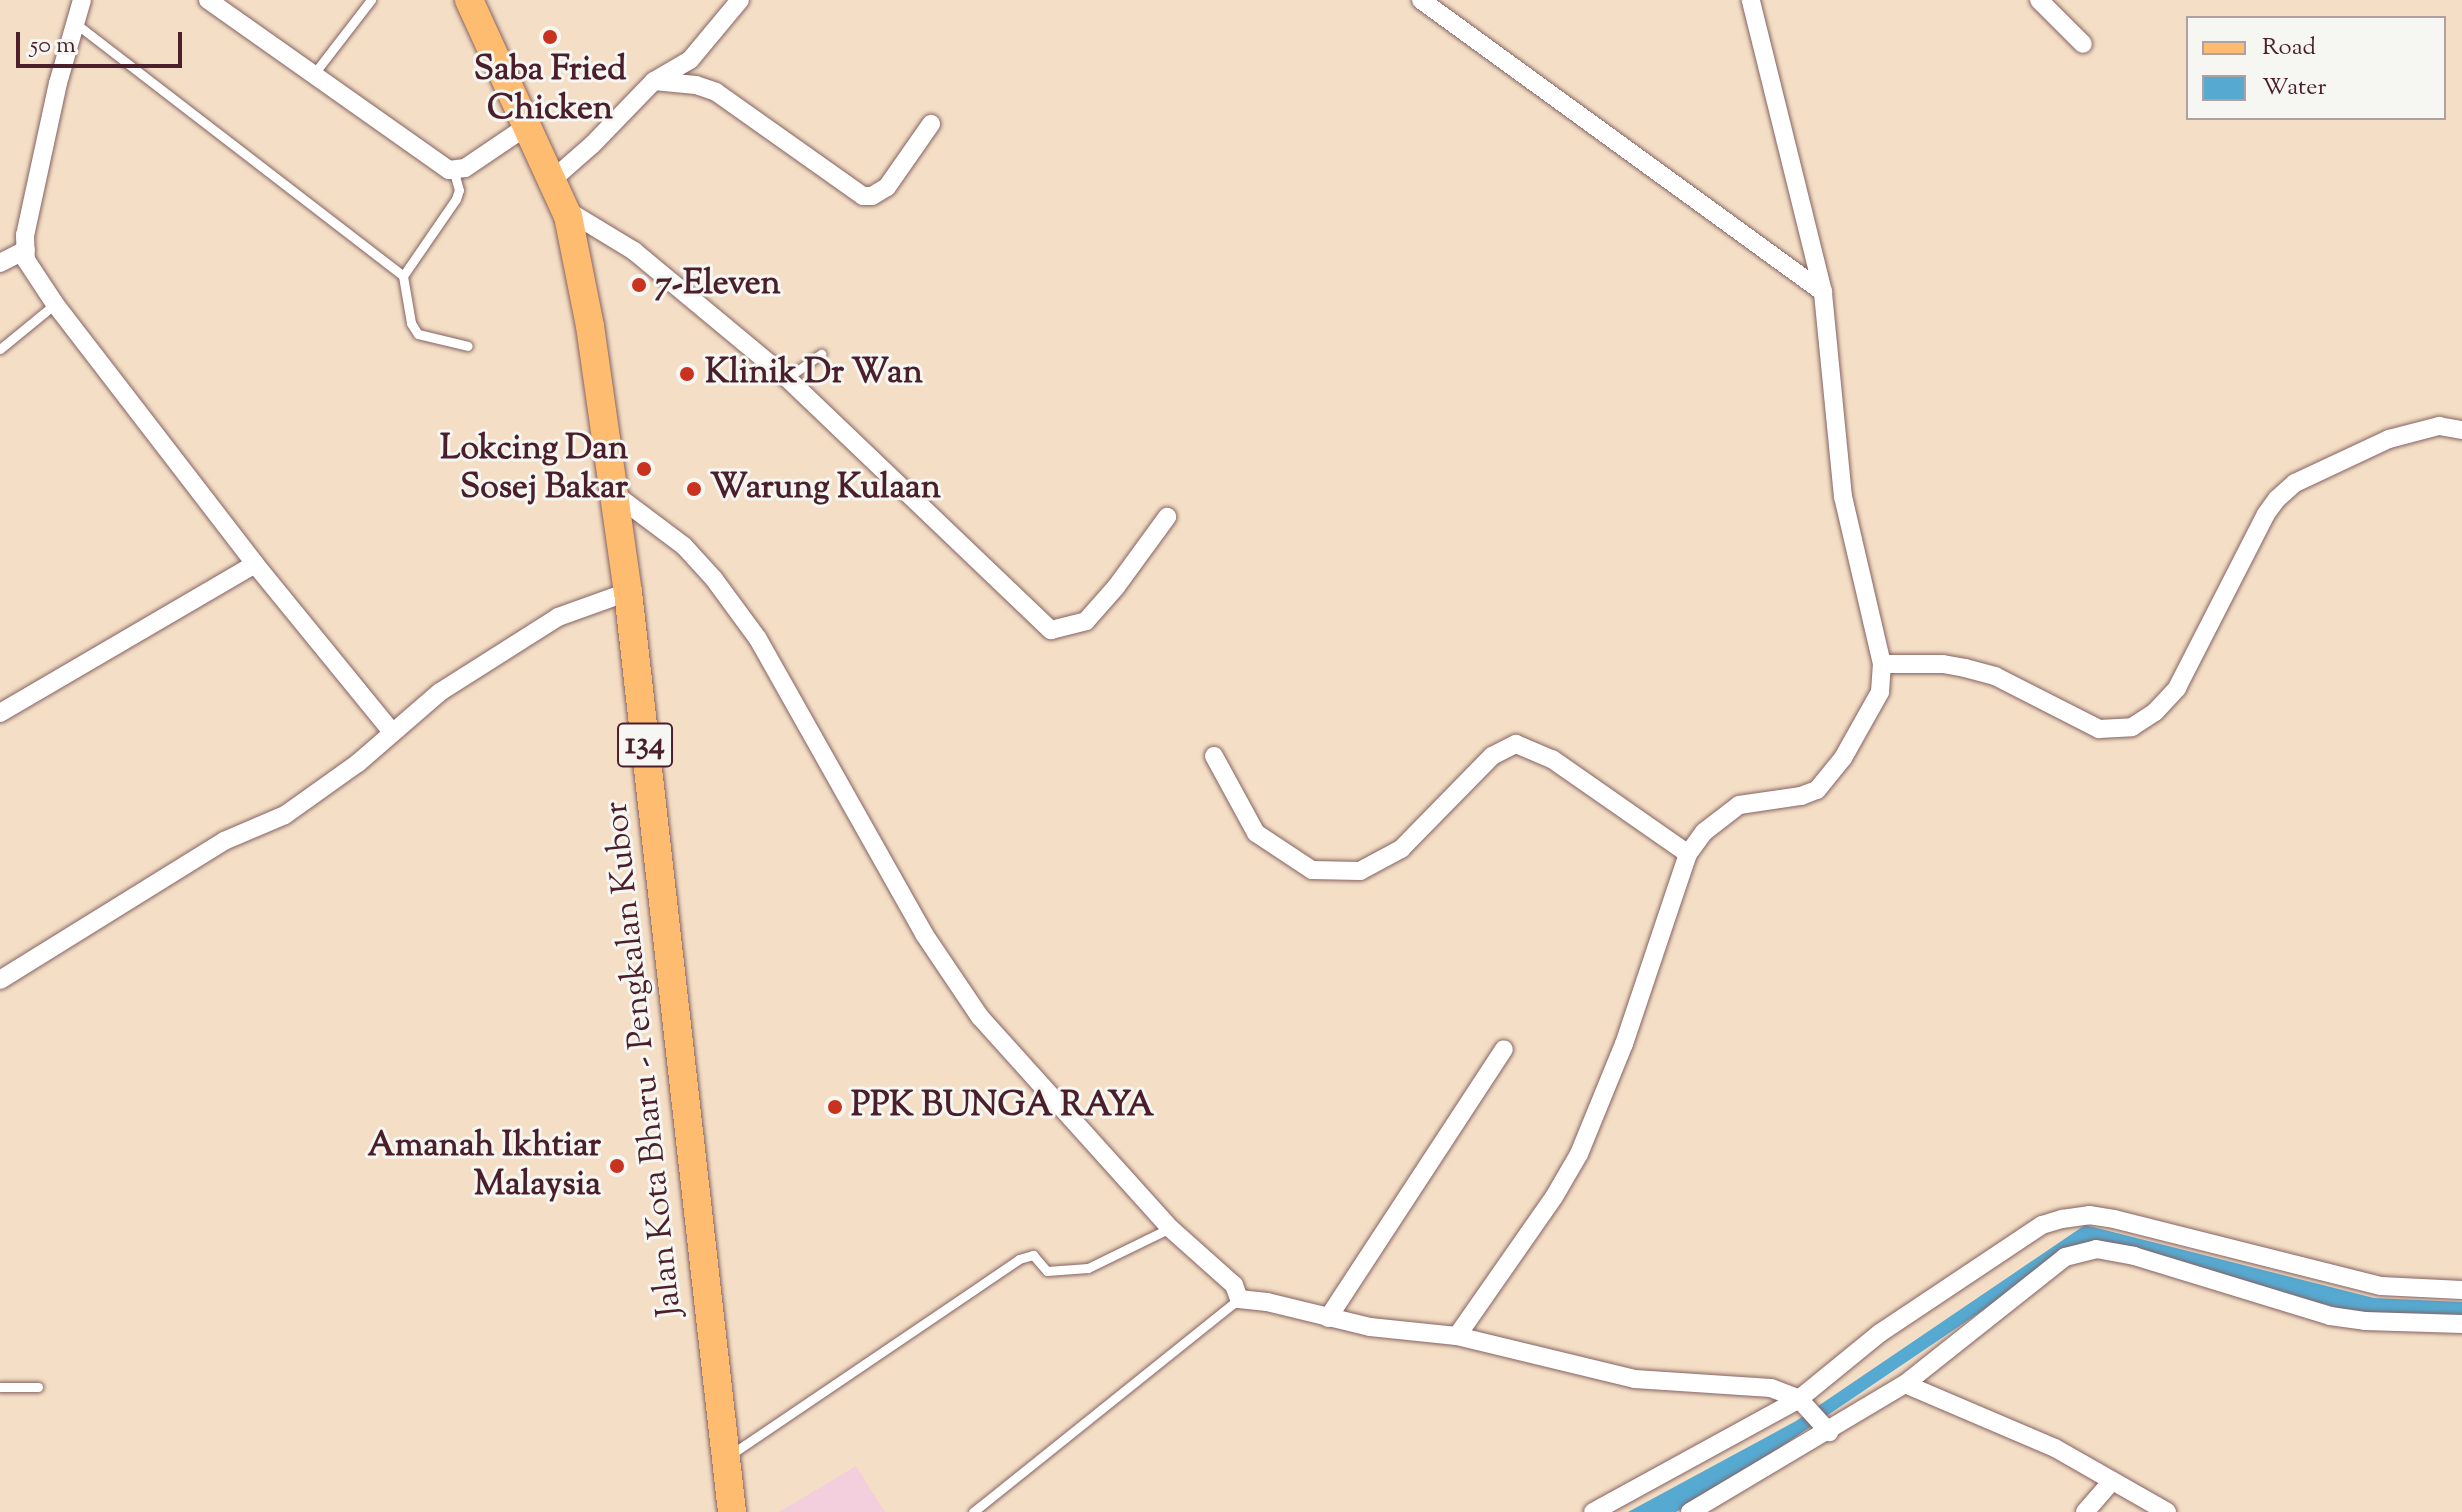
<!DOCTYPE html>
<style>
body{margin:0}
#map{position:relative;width:2462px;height:1512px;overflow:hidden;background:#f4dfc6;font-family:"Sorts Mill Goudy",serif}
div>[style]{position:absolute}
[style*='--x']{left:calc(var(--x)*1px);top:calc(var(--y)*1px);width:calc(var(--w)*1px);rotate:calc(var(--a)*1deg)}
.built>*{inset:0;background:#f3cfde}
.water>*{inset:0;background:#56a9d1}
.roads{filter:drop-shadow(0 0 2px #866261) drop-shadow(0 0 2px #866261)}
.lane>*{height:9px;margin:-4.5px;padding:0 4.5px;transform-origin:4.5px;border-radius:4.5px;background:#fff}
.street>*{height:18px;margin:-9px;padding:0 9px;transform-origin:9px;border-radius:9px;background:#fff}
.primary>*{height:28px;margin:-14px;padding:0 14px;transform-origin:14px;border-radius:14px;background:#febc70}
.dots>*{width:22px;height:22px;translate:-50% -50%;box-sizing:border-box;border:4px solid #f6f6f2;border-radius:50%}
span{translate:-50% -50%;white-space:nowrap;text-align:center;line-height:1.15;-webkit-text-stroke:6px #f6f6f2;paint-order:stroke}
.shield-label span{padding:2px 6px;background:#f6f6f2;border:2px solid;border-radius:6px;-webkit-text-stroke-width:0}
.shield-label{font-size:32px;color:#4a1f2b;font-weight:700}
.poi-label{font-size:34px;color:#4a1f2b;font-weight:700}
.left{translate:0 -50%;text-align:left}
.right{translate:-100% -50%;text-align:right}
.street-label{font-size:34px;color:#4a1f2b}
.legend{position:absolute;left:2186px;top:16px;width:260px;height:104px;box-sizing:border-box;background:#f6f6f2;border:2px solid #b1a0a2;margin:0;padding:10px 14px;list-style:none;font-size:24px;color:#4a1f2b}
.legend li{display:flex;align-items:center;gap:16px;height:40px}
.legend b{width:40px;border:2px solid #b1a0a2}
.scale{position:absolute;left:16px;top:32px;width:166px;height:36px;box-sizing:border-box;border:4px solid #4a1f2b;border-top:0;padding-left:10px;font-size:24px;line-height:28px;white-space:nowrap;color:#4a1f2b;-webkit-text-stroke:6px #f6f6f2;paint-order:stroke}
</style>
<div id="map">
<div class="built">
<i style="clip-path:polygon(856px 1466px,885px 1512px,779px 1512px)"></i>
</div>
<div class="water">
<i style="clip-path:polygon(2085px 1225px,2374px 1298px,2462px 1302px,2462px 1319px,2349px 1311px,2096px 1241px,2029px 1279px,1726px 1484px,1676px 1512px,1628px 1512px,1796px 1421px)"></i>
</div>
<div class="roads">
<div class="lane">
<i style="--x:75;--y:23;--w:414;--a:37.6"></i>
<i style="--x:403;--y:276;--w:93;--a:-55.5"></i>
<i style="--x:456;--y:199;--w:9;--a:-72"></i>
<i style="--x:459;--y:190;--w:19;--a:-106"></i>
<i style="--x:313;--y:75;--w:95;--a:-52.3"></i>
<i style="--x:403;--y:276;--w:48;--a:80.3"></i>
<i style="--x:411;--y:323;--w:13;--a:58"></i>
<i style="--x:418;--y:334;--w:51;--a:13.5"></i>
<i style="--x:0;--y:349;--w:71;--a:-39.3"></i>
<i style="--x:787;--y:378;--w:42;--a:-35.2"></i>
<i style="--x:0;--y:1387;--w:38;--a:0"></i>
<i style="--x:730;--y:1455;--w:349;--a:-34.1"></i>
<i style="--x:1019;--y:1259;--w:15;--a:-16"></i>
<i style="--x:1033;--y:1255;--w:21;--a:49"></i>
<i style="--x:1047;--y:1271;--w:41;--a:-4.2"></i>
<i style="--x:1088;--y:1268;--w:91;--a:-26"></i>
<i style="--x:973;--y:1512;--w:341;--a:-38.7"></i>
</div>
<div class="street">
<i style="--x:82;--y:0;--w:86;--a:106.1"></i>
<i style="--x:58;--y:83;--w:156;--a:102.2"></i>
<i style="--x:25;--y:235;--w:25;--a:88"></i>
<i style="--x:26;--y:260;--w:53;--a:56.6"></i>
<i style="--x:55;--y:304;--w:328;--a:52.4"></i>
<i style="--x:255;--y:564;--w:215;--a:50.8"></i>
<i style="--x:208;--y:0;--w:295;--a:35.2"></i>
<i style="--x:449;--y:170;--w:16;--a:-7"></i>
<i style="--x:465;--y:168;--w:75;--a:-34.1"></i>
<i style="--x:1421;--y:0;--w:497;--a:36"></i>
<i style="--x:2039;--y:0;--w:62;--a:45"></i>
<i style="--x:654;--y:81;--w:42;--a:-30.3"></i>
<i style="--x:690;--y:60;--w:78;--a:-50.2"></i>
<i style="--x:552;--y:180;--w:53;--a:-41.2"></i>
<i style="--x:592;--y:145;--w:89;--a:-45.9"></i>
<i style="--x:654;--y:81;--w:42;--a:5.4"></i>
<i style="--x:696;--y:85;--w:21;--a:19"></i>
<i style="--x:716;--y:92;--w:180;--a:35.3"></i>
<i style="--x:863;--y:196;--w:9;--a:0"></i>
<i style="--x:872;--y:196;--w:17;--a:-31"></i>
<i style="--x:887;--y:187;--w:77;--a:-55.1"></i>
<i style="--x:565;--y:209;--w:81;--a:31.3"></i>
<i style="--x:634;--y:251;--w:199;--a:39.7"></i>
<i style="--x:787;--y:378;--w:365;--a:43.7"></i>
<i style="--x:1051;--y:630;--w:36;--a:-14"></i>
<i style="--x:1086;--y:621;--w:45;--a:-48.6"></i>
<i style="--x:1116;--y:587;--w:87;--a:-53.9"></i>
<i style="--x:0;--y:263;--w:29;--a:-27"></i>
<i style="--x:612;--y:492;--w:90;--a:36.9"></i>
<i style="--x:684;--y:546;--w:45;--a:47.7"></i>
<i style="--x:714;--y:579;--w:74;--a:53.7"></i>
<i style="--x:758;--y:639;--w:338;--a:60.6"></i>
<i style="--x:924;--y:934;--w:100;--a:56"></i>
<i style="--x:980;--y:1017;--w:284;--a:48"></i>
<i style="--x:1170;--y:1228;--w:86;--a:41.7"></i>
<i style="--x:1234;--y:1285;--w:15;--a:70"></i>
<i style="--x:1239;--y:1299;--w:28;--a:6"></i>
<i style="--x:1267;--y:1302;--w:106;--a:13.6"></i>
<i style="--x:1370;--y:1327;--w:87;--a:5.9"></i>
<i style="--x:1457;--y:1336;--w:183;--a:13.6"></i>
<i style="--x:1635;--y:1379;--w:136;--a:3.8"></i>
<i style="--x:1771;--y:1388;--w:30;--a:21"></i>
<i style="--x:1799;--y:1399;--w:45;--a:47.7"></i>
<i style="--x:1882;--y:664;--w:61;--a:0"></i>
<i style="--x:1943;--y:664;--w:22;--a:10"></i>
<i style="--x:1965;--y:668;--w:31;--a:15"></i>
<i style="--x:1995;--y:676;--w:117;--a:27"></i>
<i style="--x:2099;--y:729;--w:33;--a:-3"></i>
<i style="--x:2132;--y:727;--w:27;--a:-33"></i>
<i style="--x:2155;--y:712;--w:33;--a:-47"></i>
<i style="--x:2177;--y:688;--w:195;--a:-62.9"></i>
<i style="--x:2266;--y:514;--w:19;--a:-54"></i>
<i style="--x:2277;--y:499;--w:24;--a:-42"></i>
<i style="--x:2295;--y:483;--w:104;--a:-25.1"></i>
<i style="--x:2389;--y:439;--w:52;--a:-14.6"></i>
<i style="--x:2439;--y:426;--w:23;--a:10"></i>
<i style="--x:0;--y:713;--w:295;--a:-30.3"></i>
<i style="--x:1214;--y:756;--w:88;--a:61.4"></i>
<i style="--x:1256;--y:833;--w:67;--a:33.5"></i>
<i style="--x:1312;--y:870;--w:48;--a:1.2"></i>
<i style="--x:1360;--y:871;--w:47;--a:-28.2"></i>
<i style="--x:1401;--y:849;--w:130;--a:-45.6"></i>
<i style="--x:1492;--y:756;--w:27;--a:-27"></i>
<i style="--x:1516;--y:744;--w:39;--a:23"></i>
<i style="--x:1552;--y:759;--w:166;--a:34.9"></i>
<i style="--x:0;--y:980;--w:264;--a:-31.8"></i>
<i style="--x:224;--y:841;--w:66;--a:-23.1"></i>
<i style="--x:285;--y:815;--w:90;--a:-35.5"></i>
<i style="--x:358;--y:763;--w:108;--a:-40.9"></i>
<i style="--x:440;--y:692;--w:140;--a:-32.4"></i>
<i style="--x:558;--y:617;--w:74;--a:-19.7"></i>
<i style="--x:1328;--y:1318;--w:321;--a:-56.8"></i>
<i style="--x:1457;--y:1336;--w:169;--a:-55.1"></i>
<i style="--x:1554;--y:1197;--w:50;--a:-59.8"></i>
<i style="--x:1579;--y:1154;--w:119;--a:-67.8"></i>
<i style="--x:1624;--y:1044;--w:200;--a:-71.4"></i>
<i style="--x:1688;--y:854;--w:27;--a:-54"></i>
<i style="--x:1704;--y:832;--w:44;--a:-37.6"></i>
<i style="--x:1739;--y:805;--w:63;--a:-8.3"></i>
<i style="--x:1801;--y:796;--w:17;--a:-21"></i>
<i style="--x:1817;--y:790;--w:41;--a:-50.9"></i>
<i style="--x:1843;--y:758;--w:76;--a:-60.7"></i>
<i style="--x:1880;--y:692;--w:28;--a:-86"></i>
<i style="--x:1882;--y:664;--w:171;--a:-103.1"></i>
<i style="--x:1843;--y:497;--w:206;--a:-95.6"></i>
<i style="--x:1823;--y:292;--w:301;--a:-103.9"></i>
<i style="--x:1905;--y:1384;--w:163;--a:23.1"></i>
<i style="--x:2055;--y:1448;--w:129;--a:29.7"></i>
<i style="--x:1593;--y:1512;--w:235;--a:-28.7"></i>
<i style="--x:1799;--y:1399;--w:104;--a:-39.2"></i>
<i style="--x:1880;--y:1333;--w:195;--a:-33.7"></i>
<i style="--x:2042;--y:1225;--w:21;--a:-17"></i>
<i style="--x:2062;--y:1219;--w:27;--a:-8"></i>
<i style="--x:2089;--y:1215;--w:25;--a:9"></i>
<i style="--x:2114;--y:1219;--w:275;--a:14.1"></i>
<i style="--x:2381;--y:1286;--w:81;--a:2.8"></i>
<i style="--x:1690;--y:1512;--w:250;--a:-30.8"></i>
<i style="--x:1905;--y:1384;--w:204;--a:-38.4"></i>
<i style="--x:2065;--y:1257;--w:32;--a:-14"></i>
<i style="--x:2096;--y:1249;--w:39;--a:10"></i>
<i style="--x:2134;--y:1256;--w:205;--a:17"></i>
<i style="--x:2330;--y:1316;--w:35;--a:8"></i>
<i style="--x:2365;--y:1321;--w:97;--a:1.8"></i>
<i style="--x:2085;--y:1512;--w:41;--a:-48.9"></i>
</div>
<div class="primary">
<i style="--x:469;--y:0;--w:238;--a:65.4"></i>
<i style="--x:568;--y:216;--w:112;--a:78.7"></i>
<i style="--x:590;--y:326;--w:269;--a:81.9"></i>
<i style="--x:628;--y:592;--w:926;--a:83.55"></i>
</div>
</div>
<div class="dots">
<i style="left:550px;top:37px;background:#c8321e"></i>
<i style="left:639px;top:285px;background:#c8321e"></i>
<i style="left:687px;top:374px;background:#c8321e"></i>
<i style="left:644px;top:469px;background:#c8321e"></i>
<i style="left:694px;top:489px;background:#c8321e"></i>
<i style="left:835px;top:1107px;background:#c8321e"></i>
<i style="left:617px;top:1166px;background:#c8321e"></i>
</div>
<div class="shield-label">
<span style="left:645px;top:745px">134</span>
</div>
<div class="poi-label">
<span style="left:550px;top:90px">Saba Fried<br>Chicken</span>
<span class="left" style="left:655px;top:285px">7-Eleven</span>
<span class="left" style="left:705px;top:374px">Klinik Dr Wan</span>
<span class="right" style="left:628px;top:469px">Lokcing Dan<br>Sosej Bakar</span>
<span class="left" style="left:710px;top:489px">Warung Kulaan</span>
<span class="left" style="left:851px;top:1107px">PPK BUNGA RAYA</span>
<span class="right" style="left:601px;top:1166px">Amanah Ikhtiar<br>Malaysia</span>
</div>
<div class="street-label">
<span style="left:644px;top:1059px;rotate:-96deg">Jalan Kota Bharu - Pengkalan Kubor</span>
</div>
<ul class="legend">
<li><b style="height:10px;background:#febc70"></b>Road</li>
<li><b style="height:22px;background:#56a9d1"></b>Water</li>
</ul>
<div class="scale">50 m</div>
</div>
